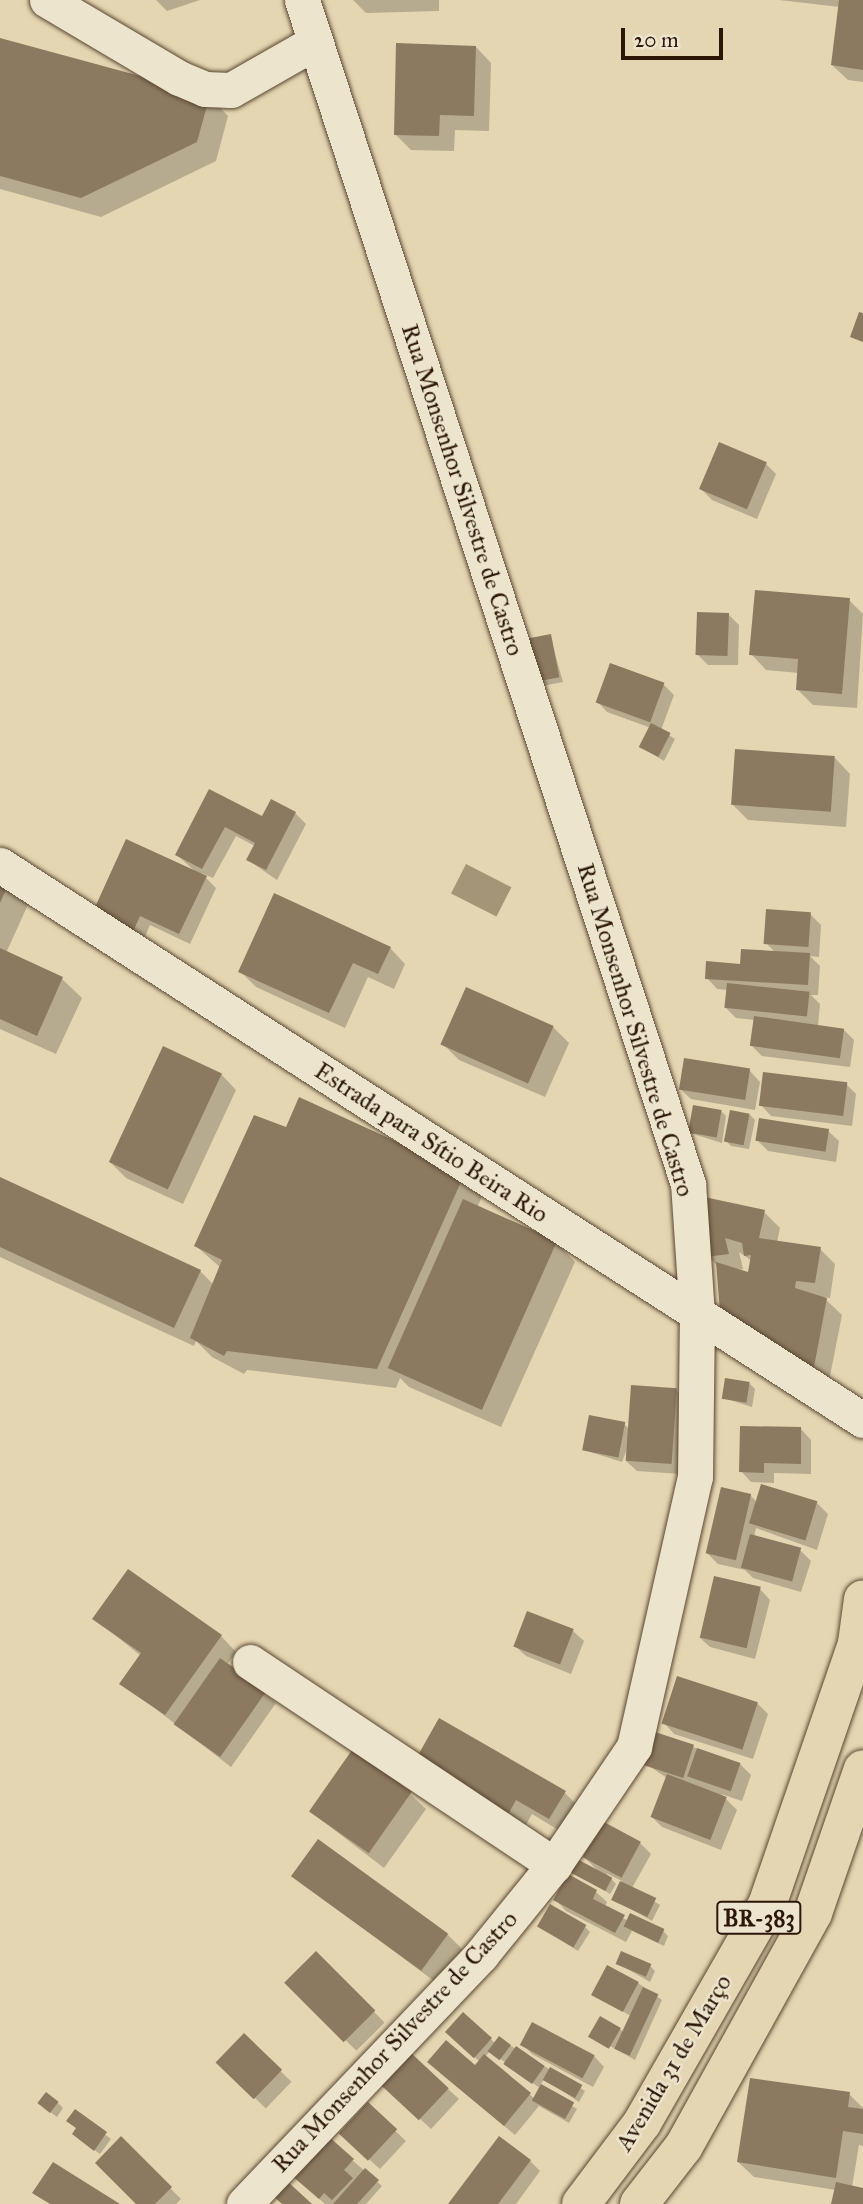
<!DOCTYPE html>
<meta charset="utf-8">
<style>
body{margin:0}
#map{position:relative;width:863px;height:2204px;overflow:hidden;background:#e4d6b2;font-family:"IM FELL Great Primer",serif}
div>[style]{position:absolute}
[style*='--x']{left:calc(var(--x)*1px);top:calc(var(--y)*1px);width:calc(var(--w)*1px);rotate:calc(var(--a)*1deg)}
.water>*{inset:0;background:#a59578;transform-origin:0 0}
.shadow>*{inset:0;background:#0003;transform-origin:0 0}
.building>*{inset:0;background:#8b7a60;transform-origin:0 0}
.roads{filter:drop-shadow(0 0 2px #594632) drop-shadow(0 0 2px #594632)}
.minor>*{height:35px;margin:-17.5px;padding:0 17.5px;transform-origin:17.5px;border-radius:17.5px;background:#ede4cd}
.primary>*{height:38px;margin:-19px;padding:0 19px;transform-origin:19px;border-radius:19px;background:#e4d6b2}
span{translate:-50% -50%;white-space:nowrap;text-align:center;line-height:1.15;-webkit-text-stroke:5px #ede4cd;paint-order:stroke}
.shield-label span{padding:2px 5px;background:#ede4cd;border:2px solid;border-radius:5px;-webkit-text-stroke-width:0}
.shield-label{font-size:23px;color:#2b1607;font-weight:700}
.street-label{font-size:24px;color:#2b1607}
.scale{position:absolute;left:621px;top:28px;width:102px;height:32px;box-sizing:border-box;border:4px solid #2b1607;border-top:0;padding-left:9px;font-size:21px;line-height:24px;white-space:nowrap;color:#2b1607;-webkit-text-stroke:5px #ede4cd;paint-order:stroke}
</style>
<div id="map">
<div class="water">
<i style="left:466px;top:864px;width:51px;height:33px;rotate:27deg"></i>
</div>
<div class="shadow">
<i style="clip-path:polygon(156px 0,200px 0,167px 11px)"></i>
<i style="clip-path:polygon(353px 0,439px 0,439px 11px,366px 13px)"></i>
<i style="clip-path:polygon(779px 0,863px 0,863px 82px,848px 80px,832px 65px,840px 7px)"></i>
<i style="clip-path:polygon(0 40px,209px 96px,228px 116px,216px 161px,101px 217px,0 189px)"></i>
<i style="clip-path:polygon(476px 47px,491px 63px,489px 131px,455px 130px,454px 151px,411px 150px,395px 134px)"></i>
<i style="clip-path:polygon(766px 464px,776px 474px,757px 519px,712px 500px,701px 489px)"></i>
<i style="clip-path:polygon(849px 600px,863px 614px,857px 708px,813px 705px,797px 689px,799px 673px,766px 670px,751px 654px)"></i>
<i style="clip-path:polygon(728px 614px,739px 625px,738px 665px,708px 665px,697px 654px)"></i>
<i style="clip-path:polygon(550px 636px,563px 682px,537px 687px)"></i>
<i style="clip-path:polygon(663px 684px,674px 695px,661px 730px,675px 739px,664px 761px,641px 747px,651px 728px,607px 712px,597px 701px)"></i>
<i style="clip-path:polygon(835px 758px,850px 774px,846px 827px,748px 820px,733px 805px)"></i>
<i style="clip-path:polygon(210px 792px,263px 819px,295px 813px,306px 824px,277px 880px,248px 860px,255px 846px,236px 836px,213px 878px,201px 873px,216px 888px,190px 944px,150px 925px,142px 944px,103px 926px,198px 874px,177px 855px)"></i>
<i style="clip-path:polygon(0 873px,31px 898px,6px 953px,62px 979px,82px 998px,56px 1054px,0 1029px)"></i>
<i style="clip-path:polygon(810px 914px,821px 925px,819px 957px,810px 956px,820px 966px,818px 995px,811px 995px,820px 1004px,818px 1026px,843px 1029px,854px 1040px,850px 1067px,762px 1056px,752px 1046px,755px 1020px,736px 1018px,726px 1008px,728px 990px,717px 989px,707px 978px,776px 953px,766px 943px)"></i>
<i style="clip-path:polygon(390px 948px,405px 964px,394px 989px,368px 977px,345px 1028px,256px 987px,241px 972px)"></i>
<i style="clip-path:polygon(467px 990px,553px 1027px,569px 1043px,545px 1097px,459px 1060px,443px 1044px)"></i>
<i style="clip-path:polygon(750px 1071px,760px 1082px,755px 1110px,691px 1099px,680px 1089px)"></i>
<i style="clip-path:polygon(221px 1074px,236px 1090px,183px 1204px,126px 1178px,110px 1162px)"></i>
<i style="clip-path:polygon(846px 1084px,856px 1094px,852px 1126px,771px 1116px,761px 1105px)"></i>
<i style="clip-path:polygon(721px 1111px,726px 1116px,722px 1143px,690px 1133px)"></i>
<i style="clip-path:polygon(750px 1115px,755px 1120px,749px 1149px,731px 1146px,724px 1139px)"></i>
<i style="clip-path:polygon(287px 1129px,464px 1175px,483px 1194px,477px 1208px,556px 1242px,575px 1262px,501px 1427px,409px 1387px,400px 1378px,396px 1388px,247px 1370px,244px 1374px,212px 1357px,196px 1341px,194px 1346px,0 1257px,0 1179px,200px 1271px,214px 1285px,221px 1268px,196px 1246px)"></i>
<i style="clip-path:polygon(828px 1131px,839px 1141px,836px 1162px,768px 1151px,757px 1140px)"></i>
<i style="clip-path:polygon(evenodd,697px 1197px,764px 1212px,780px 1228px,777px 1242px,820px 1249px,835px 1264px,830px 1298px,823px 1297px,842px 1315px,829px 1381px,738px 1339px,718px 1267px,708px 1256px,697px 1197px,739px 1252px,752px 1261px,750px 1274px,736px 1270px,743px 1269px,739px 1252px)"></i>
<i style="clip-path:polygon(750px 1384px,755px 1389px,752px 1407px,724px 1398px)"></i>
<i style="clip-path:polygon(676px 1390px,687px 1401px,681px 1474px,637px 1471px,626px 1461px,627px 1449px,622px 1462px,584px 1450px,624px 1424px,629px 1429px)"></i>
<i style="clip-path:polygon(801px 1429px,811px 1440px,811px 1474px,774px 1473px,774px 1483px,751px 1482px,741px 1471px)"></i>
<i style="clip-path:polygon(751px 1496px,757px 1502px,817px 1503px,828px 1514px,817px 1550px,756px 1528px,754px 1537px,800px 1550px,811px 1561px,801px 1592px,753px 1578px,745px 1570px,718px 1564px,707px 1553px)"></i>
<i style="clip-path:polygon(760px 1589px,770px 1600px,755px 1659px,710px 1647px,699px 1637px)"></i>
<i style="clip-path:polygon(95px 1619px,221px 1636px,236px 1652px,227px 1665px,276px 1703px,231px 1767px,122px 1683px,141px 1656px)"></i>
<i style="clip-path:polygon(573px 1631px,584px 1641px,571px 1674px,526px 1656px,515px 1646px)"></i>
<i style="clip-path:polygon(757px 1703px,768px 1714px,753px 1759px,674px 1734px,664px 1723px)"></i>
<i style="clip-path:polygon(693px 1747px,740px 1764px,751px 1775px,742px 1801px,721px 1794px,737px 1810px,721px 1850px,662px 1827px,652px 1817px,667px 1778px,646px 1764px)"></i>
<i style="clip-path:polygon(415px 1764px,565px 1793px,580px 1808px,565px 1834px,532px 1814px,522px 1832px)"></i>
<i style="clip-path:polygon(410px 1794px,426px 1809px,384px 1868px,311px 1812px)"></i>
<i style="clip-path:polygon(640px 1843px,651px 1854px,632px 1888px,660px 1905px,652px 1921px,613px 1899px,622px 1881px,606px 1873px,616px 1884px,610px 1894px,572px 1871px,600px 1873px,584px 1857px)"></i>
<i style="clip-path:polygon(293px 1876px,448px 1935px,463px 1950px,438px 1984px)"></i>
<i style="clip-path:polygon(568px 1877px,596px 1892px,607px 1902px,605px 1907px,628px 1921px,631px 1916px,663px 1931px,668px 1936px,664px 1946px,632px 1931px,626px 1942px,566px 1911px,556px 1900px)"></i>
<i style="clip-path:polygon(540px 1927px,585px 1927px,590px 1932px,578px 1951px)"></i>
<i style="left:316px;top:1954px;width:97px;height:40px;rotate:45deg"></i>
<i style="clip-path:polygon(617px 1963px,650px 1966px,655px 1971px,650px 1982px)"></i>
<i style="clip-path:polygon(638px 1983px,662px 2000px,635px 2060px,592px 2036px,620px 2029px,624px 2033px,631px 2016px,594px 1995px)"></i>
<i style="clip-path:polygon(evenodd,463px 2014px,496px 2044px,500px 2039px,585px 2091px,579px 2102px,544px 2079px,540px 2086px,577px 2109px,569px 2123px,539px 2106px,515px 2135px,440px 2073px,475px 2067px,480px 2062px,452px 2037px,463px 2014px,490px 2051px,541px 2089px,535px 2099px,485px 2057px,490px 2051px)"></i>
<i style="left:244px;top:2036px;width:66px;height:37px;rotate:44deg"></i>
<i style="clip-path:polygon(522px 2044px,594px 2056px,604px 2067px,593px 2087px,532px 2054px)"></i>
<i style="clip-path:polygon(448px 2089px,459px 2099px,431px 2129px,393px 2094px)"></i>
<i style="clip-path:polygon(849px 2094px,863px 2108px,863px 2146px,859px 2145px,852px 2187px,863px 2189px,863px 2204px,833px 2204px,836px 2190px,754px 2177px,738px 2162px)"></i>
<i style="clip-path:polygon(58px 2103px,63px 2108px,57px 2117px,45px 2108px)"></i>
<i style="clip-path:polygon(368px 2105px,406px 2141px,380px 2169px,352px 2144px)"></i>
<i style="clip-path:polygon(75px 2112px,111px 2139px,100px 2154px,79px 2139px)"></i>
<i style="clip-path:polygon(121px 2139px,181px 2199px,176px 2204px,139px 2204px)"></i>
<i style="clip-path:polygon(352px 2160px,382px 2186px,366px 2204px,325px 2204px,304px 2185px)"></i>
<i style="clip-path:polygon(530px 2161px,540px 2171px,516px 2204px,450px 2204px)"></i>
</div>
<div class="building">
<i style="clip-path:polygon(839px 0,863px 0,863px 70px,831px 65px)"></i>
<i style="clip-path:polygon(0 38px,210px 95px,197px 142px,81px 198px,0 176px)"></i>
<i style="clip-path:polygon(396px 43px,476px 46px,474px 116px,440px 115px,439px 136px,394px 135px)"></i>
<i style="clip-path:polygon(859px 312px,863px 313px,863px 342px,850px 337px)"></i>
<i style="left:719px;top:442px;width:52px;height:51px;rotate:23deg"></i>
<i style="clip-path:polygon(755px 590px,850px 598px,842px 694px,796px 690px,798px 659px,749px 655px)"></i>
<i style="left:697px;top:612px;width:32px;height:43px;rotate:2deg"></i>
<i style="left:551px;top:634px;width:44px;height:28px;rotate:79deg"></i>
<i style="left:610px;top:663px;width:58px;height:42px;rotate:20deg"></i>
<i style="left:651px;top:723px;width:22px;height:27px;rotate:27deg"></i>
<i style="left:735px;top:749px;width:100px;height:56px;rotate:4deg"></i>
<i style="clip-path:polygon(209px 789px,262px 816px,271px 799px,296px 812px,266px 870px,246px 860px,255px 843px,225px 827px,202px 869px,175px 855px)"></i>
<i style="clip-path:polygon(126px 839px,207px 876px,179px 934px,140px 916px,132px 934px,91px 916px)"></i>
<i style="clip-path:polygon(0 871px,12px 876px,0 903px)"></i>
<i style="clip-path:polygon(274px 893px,391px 947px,378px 974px,353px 963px,329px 1013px,238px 972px)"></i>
<i style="left:766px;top:909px;width:45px;height:35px;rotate:4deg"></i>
<i style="clip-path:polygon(0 948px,63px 977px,37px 1036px,0 1019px)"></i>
<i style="clip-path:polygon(741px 949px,810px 953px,808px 985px,705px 979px,706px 961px,740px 964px)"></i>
<i style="left:727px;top:983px;width:83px;height:25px;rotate:6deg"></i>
<i style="left:466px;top:987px;width:96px;height:63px;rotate:24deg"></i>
<i style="left:754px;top:1016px;width:91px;height:30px;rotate:8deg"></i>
<i style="left:163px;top:1046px;width:65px;height:128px;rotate:25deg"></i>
<i style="left:684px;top:1058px;width:67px;height:32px;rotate:9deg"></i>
<i style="left:763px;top:1072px;width:85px;height:34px;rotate:7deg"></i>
<i style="clip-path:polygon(299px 1097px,465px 1173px,377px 1369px,227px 1351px,224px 1356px,190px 1338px,222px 1260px,194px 1246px,254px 1115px,286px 1127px)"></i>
<i style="left:693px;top:1105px;width:29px;height:28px;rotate:10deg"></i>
<i style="left:730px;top:1110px;width:20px;height:32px;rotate:11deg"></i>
<i style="left:759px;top:1118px;width:71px;height:23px;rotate:9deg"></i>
<i style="clip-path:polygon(0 1177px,201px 1270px,174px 1328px,0 1247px)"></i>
<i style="clip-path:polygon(695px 1195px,765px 1210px,759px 1238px,821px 1247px,815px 1283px,796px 1281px,795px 1288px,827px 1298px,814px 1367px,721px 1324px,716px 1262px,748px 1272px,751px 1255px,744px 1256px,742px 1243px,725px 1238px,729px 1254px,706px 1257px)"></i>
<i style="left:463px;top:1199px;width:103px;height:185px;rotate:24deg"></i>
<i style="left:725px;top:1378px;width:25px;height:21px;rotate:9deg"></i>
<i style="left:631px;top:1385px;width:46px;height:76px;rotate:4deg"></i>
<i style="left:589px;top:1415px;width:37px;height:36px;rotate:11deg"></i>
<i style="clip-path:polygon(740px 1426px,801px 1427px,801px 1464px,764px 1463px,764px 1473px,739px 1472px)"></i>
<i style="left:761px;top:1484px;width:59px;height:41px;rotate:17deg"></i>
<i style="left:721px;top:1487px;width:31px;height:68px;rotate:13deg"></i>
<i style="left:750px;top:1534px;width:53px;height:35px;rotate:15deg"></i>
<i style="clip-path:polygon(128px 1569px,222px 1635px,165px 1715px,119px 1684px,141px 1653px,92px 1619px)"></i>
<i style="left:714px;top:1576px;width:48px;height:63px;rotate:13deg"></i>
<i style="left:527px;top:1611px;width:50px;height:38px;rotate:21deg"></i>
<i style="left:220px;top:1658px;width:57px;height:81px;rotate:35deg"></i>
<i style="left:677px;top:1676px;width:85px;height:50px;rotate:18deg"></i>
<i style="clip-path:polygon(439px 1718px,566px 1791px,549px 1819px,516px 1800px,506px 1818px,413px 1764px)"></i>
<i style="left:655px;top:1732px;width:41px;height:35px;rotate:18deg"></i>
<i style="left:697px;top:1748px;width:46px;height:30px;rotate:19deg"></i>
<i style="left:352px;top:1750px;width:73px;height:75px;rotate:35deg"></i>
<i style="left:667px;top:1774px;width:64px;height:46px;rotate:21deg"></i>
<i style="left:602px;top:1821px;width:44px;height:41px;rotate:28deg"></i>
<i style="left:318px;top:1839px;width:161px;height:46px;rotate:36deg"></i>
<i style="left:577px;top:1859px;width:40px;height:15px;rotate:28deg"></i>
<i style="clip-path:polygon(568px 1874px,597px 1890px,593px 1899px,625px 1915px,615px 1933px,553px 1900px)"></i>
<i style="left:620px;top:1881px;width:40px;height:21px;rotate:25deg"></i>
<i style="left:550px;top:1904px;width:42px;height:26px;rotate:30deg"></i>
<i style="left:630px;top:1913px;width:38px;height:15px;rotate:25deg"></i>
<i style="left:316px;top:1951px;width:84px;height:45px;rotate:45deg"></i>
<i style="left:621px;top:1951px;width:33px;height:14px;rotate:23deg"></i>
<i style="left:607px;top:1965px;width:36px;height:34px;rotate:28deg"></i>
<i style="left:643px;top:1987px;width:17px;height:68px;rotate:25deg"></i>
<i style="left:463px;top:2012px;width:39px;height:27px;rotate:42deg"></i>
<i style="left:600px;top:2016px;width:24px;height:24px;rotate:30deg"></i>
<i style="left:532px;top:2022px;width:71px;height:26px;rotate:28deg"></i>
<i style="left:244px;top:2033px;width:53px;height:41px;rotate:44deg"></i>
<i style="left:499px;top:2036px;width:15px;height:19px;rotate:37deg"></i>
<i style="clip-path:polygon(446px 2040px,475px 2065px,484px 2054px,531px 2093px,504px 2126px,427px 2062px)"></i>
<i style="left:516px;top:2046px;width:35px;height:22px;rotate:35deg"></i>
<i style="left:410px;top:2052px;width:53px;height:44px;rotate:43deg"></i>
<i style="left:550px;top:2067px;width:37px;height:15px;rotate:29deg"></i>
<i style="clip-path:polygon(750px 2078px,850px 2092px,848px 2107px,863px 2109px,863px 2134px,843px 2131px,836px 2178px,737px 2162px)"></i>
<i style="left:541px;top:2084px;width:38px;height:19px;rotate:29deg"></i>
<i style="left:46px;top:2092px;width:16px;height:14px;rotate:38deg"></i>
<i style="left:368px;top:2102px;width:40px;height:43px;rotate:43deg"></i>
<i style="clip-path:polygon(75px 2109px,107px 2132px,94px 2151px,72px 2134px,76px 2128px,66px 2121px)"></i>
<i style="clip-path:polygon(327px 2135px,354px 2159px,344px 2170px,353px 2178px,332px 2200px,324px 2193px,319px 2199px,291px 2175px)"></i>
<i style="clip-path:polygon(121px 2136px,172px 2187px,155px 2204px,136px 2204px,95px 2163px)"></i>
<i style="clip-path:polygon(499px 2136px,531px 2160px,498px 2204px,448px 2204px)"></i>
<i style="clip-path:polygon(53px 2162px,120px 2204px,50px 2204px,32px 2193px)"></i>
<i style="clip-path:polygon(365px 2168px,379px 2180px,357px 2204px,333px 2204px)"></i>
<i style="clip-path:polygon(287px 2181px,312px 2204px,282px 2204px,272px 2195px)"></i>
<i style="clip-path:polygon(836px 2182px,863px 2188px,863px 2204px,831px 2204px)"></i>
</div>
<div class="roads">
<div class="minor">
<i style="--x:47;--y:0;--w:153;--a:30.6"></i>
<i style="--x:179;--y:78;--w:28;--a:23"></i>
<i style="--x:205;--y:89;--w:26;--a:2"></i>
<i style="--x:231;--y:90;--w:97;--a:-29.7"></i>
<i style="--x:0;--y:865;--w:1026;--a:32.75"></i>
<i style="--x:250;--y:1662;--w:366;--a:33.7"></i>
<i style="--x:244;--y:2204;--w:344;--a:-46.4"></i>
<i style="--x:481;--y:1955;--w:116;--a:-51"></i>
<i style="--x:554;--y:1865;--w:143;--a:-55.9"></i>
<i style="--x:634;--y:1747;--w:277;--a:-77.3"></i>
<i style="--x:695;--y:1477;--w:162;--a:-89.3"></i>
<i style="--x:697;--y:1315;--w:131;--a:-93.9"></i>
<i style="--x:688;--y:1184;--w:1245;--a:-108.06"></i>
</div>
<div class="primary">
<i style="--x:581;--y:2204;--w:101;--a:-53"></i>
<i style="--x:642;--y:2123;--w:251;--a:-60.2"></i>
<i style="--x:767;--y:1905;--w:277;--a:-71"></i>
<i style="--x:857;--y:1643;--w:44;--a:-82.2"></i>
<i style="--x:639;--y:2204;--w:73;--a:-52.2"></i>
<i style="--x:684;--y:2146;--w:266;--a:-61"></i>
<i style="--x:813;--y:1913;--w:152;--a:-70.9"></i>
</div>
</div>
<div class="shield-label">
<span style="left:759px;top:1918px">BR-383</span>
</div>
<div class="street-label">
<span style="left:462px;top:490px;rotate:72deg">Rua Monsenhor Silvestre de Castro</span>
<span style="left:635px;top:1030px;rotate:73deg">Rua Monsenhor Silvestre de Castro</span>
<span style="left:431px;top:1143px;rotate:33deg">Estrada para Sítio Beira Rio</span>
<span style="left:395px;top:2042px;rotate:-47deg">Rua Monsenhor Silvestre de Castro</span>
<span style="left:674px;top:2063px;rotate:-59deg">Avenida 31 de Março</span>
</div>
<div class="scale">20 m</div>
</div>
